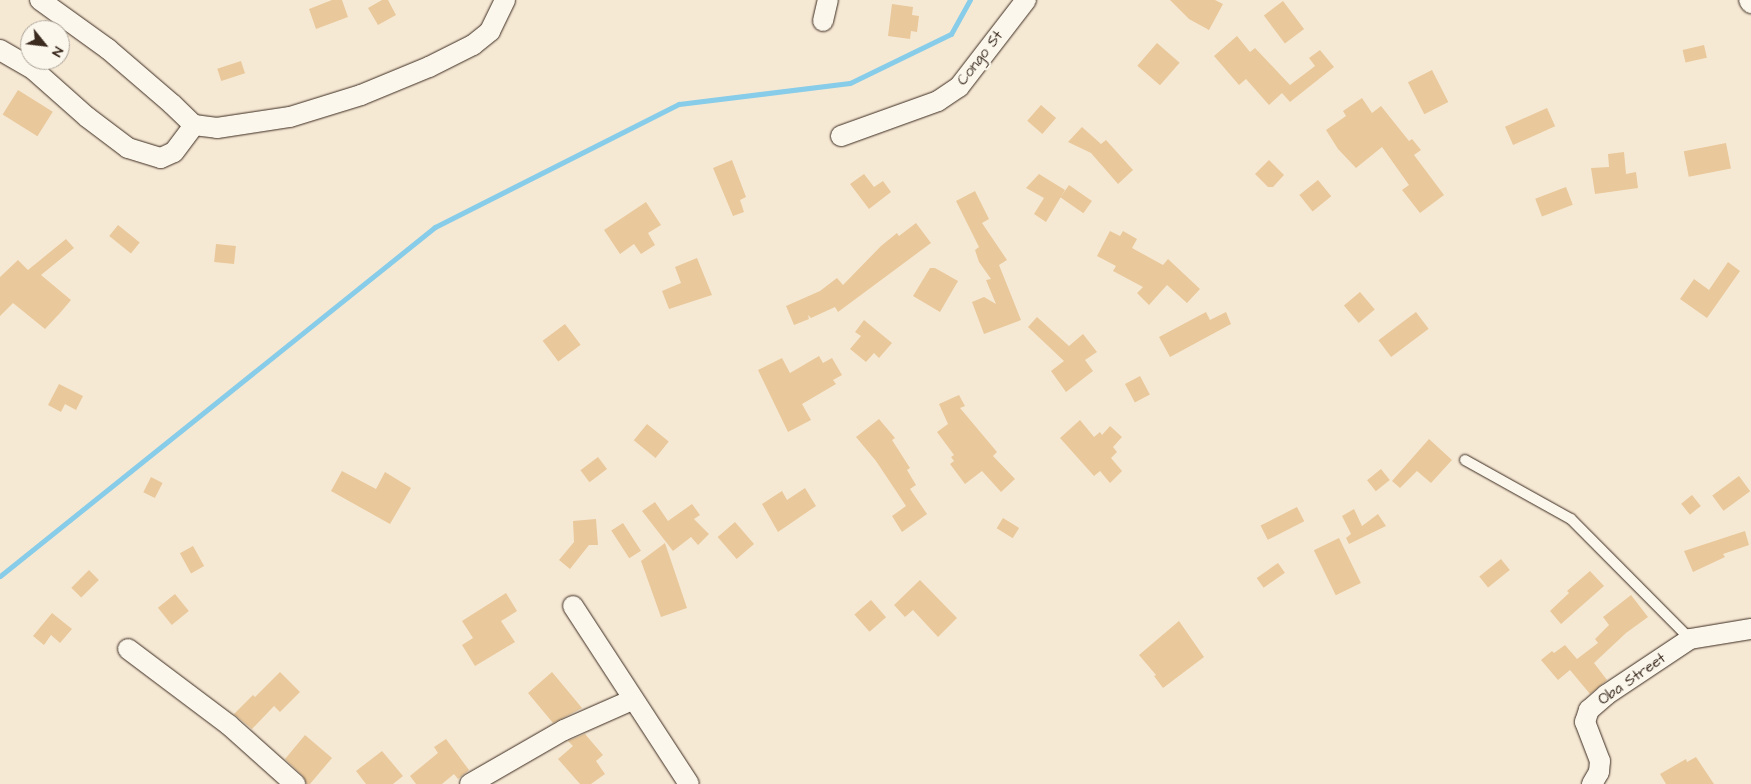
<!DOCTYPE html>
<style>
body{margin:0}
#map{position:relative;width:1751px;height:784px;overflow:hidden;background:#f6e9d4;font-family:"Architects Daughter",sans-serif}
div>[style]{position:absolute}
[style*='--x']{left:calc(var(--x)*1px);top:calc(var(--y)*1px);width:calc(var(--w)*1px);rotate:calc(var(--a)*1deg)}
.stream>*{height:5px;margin:-2.5px;padding:0 2.5px;transform-origin:2.5px;border-radius:2.5px;background:#87cce8}
.building>*{inset:0;background:#e9c89b;transform-origin:0 0}
.roads{filter:drop-shadow(0 0 1px #3b2a1e) drop-shadow(0 0 1px #3b2a1e)}
.lane>*{height:10px;margin:-5px;padding:0 5px;transform-origin:5px;border-radius:5px;background:#fbf7ec}
.street>*{height:20px;margin:-10px;padding:0 10px;transform-origin:10px;border-radius:10px;background:#fbf7ec}
span{translate:-50% -50%;white-space:nowrap;text-align:center;line-height:1.15;-webkit-text-stroke:4.5px #fbf7ec;paint-order:stroke}
.street-label{font-size:15px;color:#3b2a1e}
.north{position:absolute;left:20px;top:20px;width:50px;height:50px;box-sizing:border-box;background:#fbf7ec;border:1px solid #aea59a;border-radius:50%;rotate:119deg;font-size:14px;font-weight:700;line-height:20px;text-align:center;color:#3b2a1e}
.north::after{content:'';display:block;margin:auto;width:18px;height:22px;background:#3b2a1e;clip-path:polygon(50% 0,100% 100%,50% 72%,0 100%)}
</style>
<div id="map">
<div class="stream">
<i style="--x:0;--y:576;--w:558;--a:-38.74"></i>
<i style="--x:435;--y:227;--w:273;--a:-26.8"></i>
<i style="--x:679;--y:104;--w:172;--a:-7"></i>
<i style="--x:850;--y:83;--w:112;--a:-25.9"></i>
<i style="--x:951;--y:34;--w:39;--a:-61"></i>
</div>
<div class="building">
<i style="clip-path:polygon(332px 0,342px 0,348px 17px,316px 29px,309px 9px)"></i>
<i style="clip-path:polygon(382px 0,388px 0,396px 15px,378px 25px,368px 8px)"></i>
<i style="clip-path:polygon(1170px 0,1215px 0,1223px 4px,1209px 30px,1189px 19px)"></i>
<i style="left:1283px;top:1px;width:35px;height:24px;rotate:53deg"></i>
<i style="clip-path:polygon(892px 4px,913px 7px,912px 15px,919px 16px,917px 32px,911px 31px,910px 39px,888px 36px)"></i>
<i style="clip-path:polygon(1237px 36px,1250px 52px,1255px 48px,1290px 85px,1315px 66px,1309px 58px,1320px 50px,1334px 67px,1290px 102px,1282px 93px,1269px 105px,1246px 79px,1239px 85px,1214px 56px)"></i>
<i style="left:1157px;top:43px;width:30px;height:30px;rotate:41deg"></i>
<i style="left:1704px;top:45px;width:13px;height:22px;rotate:77deg"></i>
<i style="left:241px;top:61px;width:13px;height:25px;rotate:72deg"></i>
<i style="left:1432px;top:70px;width:36px;height:27px;rotate:63deg"></i>
<i style="left:18px;top:90px;width:41px;height:29px;rotate:32deg"></i>
<i style="clip-path:polygon(1362px 98px,1372px 113px,1381px 106px,1409px 141px,1412px 139px,1421px 150px,1414px 155px,1444px 195px,1420px 213px,1402px 190px,1409px 185px,1382px 147px,1356px 168px,1338px 149px,1326px 130px,1346px 116px,1343px 111px)"></i>
<i style="left:1041px;top:105px;width:20px;height:21px;rotate:41deg"></i>
<i style="left:1547px;top:108px;width:20px;height:46px;rotate:66deg"></i>
<i style="clip-path:polygon(1082px 127px,1101px 144px,1106px 140px,1133px 170px,1118px 184px,1091px 153px,1068px 142px)"></i>
<i style="left:1726px;top:143px;width:26px;height:43px;rotate:79deg"></i>
<i style="clip-path:polygon(1624px 152px,1626px 174px,1636px 172px,1638px 188px,1595px 194px,1591px 168px,1609px 167px,1608px 154px)"></i>
<i style="clip-path:polygon(732px 160px,746px 197px,740px 200px,744px 212px,733px 216px,713px 168px)"></i>
<i style="clip-path:polygon(1269px 160px,1284px 175px,1273px 187px,1268px 187px,1255px 174px)"></i>
<i style="clip-path:polygon(864px 174px,874px 187px,883px 181px,891px 192px,869px 209px,850px 184px)"></i>
<i style="clip-path:polygon(1039px 174px,1065px 190px,1046px 222px,1034px 214px,1044px 198px,1026px 188px)"></i>
<i style="left:1318px;top:180px;width:21px;height:24px;rotate:51deg"></i>
<i style="left:1069px;top:185px;width:28px;height:15px;rotate:35deg"></i>
<i style="left:1566px;top:187px;width:19px;height:33px;rotate:69deg"></i>
<i style="clip-path:polygon(975px 191px,989px 219px,982px 223px,1007px 260px,999px 265px,1021px 320px,984px 334px,972px 302px,984px 297px,996px 304px,986px 280px,991px 279px,979px 262px,975px 250px,979px 247px,956px 201px)"></i>
<i style="clip-path:polygon(646px 202px,661px 225px,648px 233px,655px 245px,641px 254px,634px 244px,620px 254px,604px 230px)"></i>
<i style="clip-path:polygon(916px 223px,931px 243px,838px 312px,835px 307px,811px 318px,808px 315px,809px 319px,794px 325px,786px 306px,820px 291px,837px 278px,843px 285px,881px 246px,897px 233px,899px 236px)"></i>
<i style="left:118px;top:225px;width:28px;height:14px;rotate:39deg"></i>
<i style="clip-path:polygon(1110px 231px,1120px 236px,1123px 231px,1137px 239px,1132px 248px,1163px 265px,1168px 259px,1200px 289px,1187px 303px,1167px 285px,1149px 305px,1137px 293px,1143px 287px,1113px 271px,1116px 266px,1097px 256px)"></i>
<i style="clip-path:polygon(66px 239px,74px 248px,41px 275px,71px 300px,60px 313px,45px 329px,13px 303px,0 316px,0 277px,18px 260px,28px 270px)"></i>
<i style="left:216px;top:244px;width:20px;height:18px;rotate:6deg"></i>
<i style="clip-path:polygon(697px 258px,712px 295px,669px 309px,662px 291px,681px 283px,675px 267px)"></i>
<i style="clip-path:polygon(1728px 262px,1740px 271px,1707px 318px,1680px 299px,1694px 279px,1709px 290px)"></i>
<i style="clip-path:polygon(930px 268px,935px 268px,958px 281px,940px 312px,913px 296px)"></i>
<i style="left:1360px;top:292px;width:23px;height:21px;rotate:50deg"></i>
<i style="clip-path:polygon(1206px 312px,1210px 320px,1226px 312px,1231px 324px,1170px 357px,1159px 337px)"></i>
<i style="left:1416px;top:312px;width:21px;height:47px;rotate:53deg"></i>
<i style="clip-path:polygon(1037px 317px,1069px 346px,1083px 334px,1097px 352px,1085px 360px,1093px 371px,1066px 392px,1051px 371px,1064px 361px,1028px 327px)"></i>
<i style="clip-path:polygon(864px 320px,892px 343px,879px 358px,874px 353px,866px 362px,850px 349px,861px 336px,855px 332px)"></i>
<i style="left:565px;top:324px;width:26px;height:28px;rotate:53deg"></i>
<i style="clip-path:polygon(819px 356px,823px 363px,832px 358px,842px 375px,833px 380px,836px 384px,802px 404px,811px 420px,788px 432px,758px 370px,782px 358px,790px 373px)"></i>
<i style="left:1140px;top:376px;width:21px;height:17px;rotate:62deg"></i>
<i style="clip-path:polygon(59px 384px,83px 396px,76px 410px,65px 404px,61px 412px,48px 405px)"></i>
<i style="clip-path:polygon(959px 395px,965px 406px,960px 408px,997px 452px,993px 456px,1015px 479px,1001px 492px,982px 471px,965px 484px,950px 464px,954px 461px,951px 457px,954px 455px,937px 432px,948px 424px,939px 404px)"></i>
<i style="clip-path:polygon(879px 419px,895px 438px,892px 440px,910px 468px,907px 470px,916px 485px,910px 489px,927px 514px,902px 532px,892px 516px,906px 506px,876px 461px,856px 437px)"></i>
<i style="clip-path:polygon(1080px 420px,1094px 437px,1100px 432px,1102px 435px,1110px 426px,1122px 437px,1113px 447px,1117px 452px,1111px 458px,1122px 471px,1110px 483px,1100px 471px,1094px 476px,1060px 438px)"></i>
<i style="left:647px;top:424px;width:28px;height:21px;rotate:39deg"></i>
<i style="clip-path:polygon(1429px 439px,1452px 460px,1431px 483px,1417px 471px,1400px 488px,1392px 481px)"></i>
<i style="left:598px;top:457px;width:15px;height:22px;rotate:53deg"></i>
<i style="left:1381px;top:469px;width:14px;height:18px;rotate:51deg"></i>
<i style="clip-path:polygon(342px 471px,376px 489px,385px 472px,411px 488px,390px 524px,331px 491px)"></i>
<i style="left:1739px;top:476px;width:19px;height:33px;rotate:54deg"></i>
<i style="left:151px;top:477px;width:13px;height:17px;rotate:27deg"></i>
<i style="clip-path:polygon(805px 488px,816px 506px,778px 532px,762px 504px,782px 491px,787px 500px)"></i>
<i style="left:1692px;top:495px;width:14px;height:14px;rotate:51deg"></i>
<i style="clip-path:polygon(655px 502px,668px 521px,692px 504px,700px 515px,694px 519px,709px 534px,698px 545px,691px 537px,673px 551px,642px 511px)"></i>
<i style="left:1297px;top:507px;width:16px;height:41px;rotate:63deg"></i>
<i style="clip-path:polygon(1354px 509px,1362px 526px,1378px 514px,1386px 526px,1349px 544px,1346px 538px,1351px 534px,1342px 516px)"></i>
<i style="left:1003px;top:518px;width:19px;height:12px;rotate:32deg"></i>
<i style="clip-path:polygon(596px 519px,598px 545px,589px 545px,570px 569px,559px 560px,574px 542px,573px 521px)"></i>
<i style="left:735px;top:522px;width:29px;height:23px;rotate:49deg"></i>
<i style="left:623px;top:523px;width:33px;height:14px;rotate:57deg"></i>
<i style="clip-path:polygon(1745px 531px,1749px 545px,1723px 554px,1725px 557px,1693px 572px,1684px 551px)"></i>
<i style="left:1339px;top:538px;width:50px;height:28px;rotate:64deg"></i>
<i style="clip-path:polygon(665px 543px,687px 608px,661px 617px,641px 561px)"></i>
<i style="left:193px;top:546px;width:23px;height:15px;rotate:61deg"></i>
<i style="left:1501px;top:559px;width:14px;height:28px;rotate:51deg"></i>
<i style="left:1278px;top:563px;width:12px;height:26px;rotate:55deg"></i>
<i style="left:89px;top:570px;width:14px;height:25px;rotate:45deg"></i>
<i style="clip-path:polygon(1590px 571px,1604px 586px,1561px 624px,1550px 611px,1569px 593px,1567px 591px)"></i>
<i style="clip-path:polygon(920px 580px,957px 618px,938px 637px,913px 610px,905px 617px,894px 605px)"></i>
<i style="clip-path:polygon(506px 593px,517px 611px,501px 621px,515px 642px,475px 666px,462px 645px,473px 638px,462px 621px)"></i>
<i style="left:175px;top:594px;width:22px;height:22px;rotate:51deg"></i>
<i style="clip-path:polygon(1631px 595px,1648px 617px,1626px 633px,1594px 663px,1607px 680px,1590px 694px,1570px 670px,1558px 680px,1541px 660px,1552px 651px,1554px 653px,1565px 645px,1577px 659px,1598px 643px,1595px 639px,1609px 625px,1603px 617px)"></i>
<i style="left:871px;top:600px;width:23px;height:22px;rotate:49deg"></i>
<i style="clip-path:polygon(52px 613px,72px 629px,60px 643px,51px 635px,44px 645px,33px 636px)"></i>
<i style="clip-path:polygon(1179px 621px,1204px 657px,1163px 688px,1154px 676px,1156px 675px,1139px 655px)"></i>
<i style="clip-path:polygon(280px 672px,300px 692px,280px 712px,274px 706px,252px 729px,234px 714px,253px 695px,255px 697px)"></i>
<i style="clip-path:polygon(552px 672px,582px 708px,553px 723px,528px 693px)"></i>
<i style="clip-path:polygon(585px 734px,603px 755px,596px 761px,605px 774px,591px 784px,580px 784px,558px 759px,573px 746px,568px 741px)"></i>
<i style="clip-path:polygon(305px 735px,332px 758px,310px 784px,307px 784px,303px 776px,285px 759px)"></i>
<i style="clip-path:polygon(446px 739px,469px 770px,458px 779px,454px 774px,442px 784px,416px 784px,410px 776px,438px 753px,434px 747px)"></i>
<i style="clip-path:polygon(382px 751px,403px 776px,393px 784px,366px 784px,356px 771px)"></i>
<i style="clip-path:polygon(1696px 757px,1714px 784px,1666px 784px,1660px 774px,1686px 759px,1687px 762px)"></i>
</div>
<div class="roads">
<div class="lane">
<i style="--x:1465;--y:460;--w:121;--a:29.1"></i>
<i style="--x:1571;--y:519;--w:169;--a:45.2"></i>
</div>
<div class="street">
<i style="--x:40;--y:0;--w:84;--a:35.8"></i>
<i style="--x:108;--y:49;--w:84;--a:40.7"></i>
<i style="--x:172;--y:104;--w:30;--a:44"></i>
<i style="--x:194;--y:125;--w:23;--a:7"></i>
<i style="--x:217;--y:128;--w:74;--a:-8.6"></i>
<i style="--x:290;--y:117;--w:74;--a:-17.2"></i>
<i style="--x:361;--y:95;--w:74;--a:-22.4"></i>
<i style="--x:429;--y:67;--w:49;--a:-26.6"></i>
<i style="--x:473;--y:45;--w:22;--a:-39"></i>
<i style="--x:490;--y:31;--w:34;--a:-64"></i>
<i style="--x:1749;--y:0;--w:4;--a:56"></i>
<i style="--x:823;--y:21;--w:22;--a:-77"></i>
<i style="--x:0;--y:50;--w:39;--a:30"></i>
<i style="--x:34;--y:70;--w:71;--a:41.6"></i>
<i style="--x:87;--y:117;--w:51;--a:37.1"></i>
<i style="--x:128;--y:148;--w:34;--a:17"></i>
<i style="--x:161;--y:158;--w:14;--a:-25"></i>
<i style="--x:174;--y:152;--w:34;--a:-53"></i>
<i style="--x:841;--y:136;--w:103;--a:-19.8"></i>
<i style="--x:938;--y:101;--w:25;--a:-34"></i>
<i style="--x:959;--y:87;--w:110;--a:-52.4"></i>
<i style="--x:573;--y:606;--w:212;--a:56.9"></i>
<i style="--x:128;--y:649;--w:126;--a:37"></i>
<i style="--x:229;--y:725;--w:89;--a:41.8"></i>
<i style="--x:470;--y:784;--w:108;--a:-29.9"></i>
<i style="--x:564;--y:730;--w:74;--a:-23.8"></i>
<i style="--x:1592;--y:784;--w:14;--a:-60"></i>
<i style="--x:1599;--y:772;--w:11;--a:-85"></i>
<i style="--x:1600;--y:761;--w:42;--a:-111"></i>
<i style="--x:1585;--y:722;--w:13;--a:-72"></i>
<i style="--x:1589;--y:710;--w:23;--a:-41"></i>
<i style="--x:1606;--y:695;--w:101;--a:-33.7"></i>
<i style="--x:1690;--y:639;--w:62;--a:-9.3"></i>
</div>
</div>
<div class="street-label">
<span style="left:980px;top:58px;rotate:-52deg">Congo St</span>
<span style="left:1632px;top:679px;rotate:-35deg">Oba Street</span>
</div>
<div class="north">N</div>
</div>
